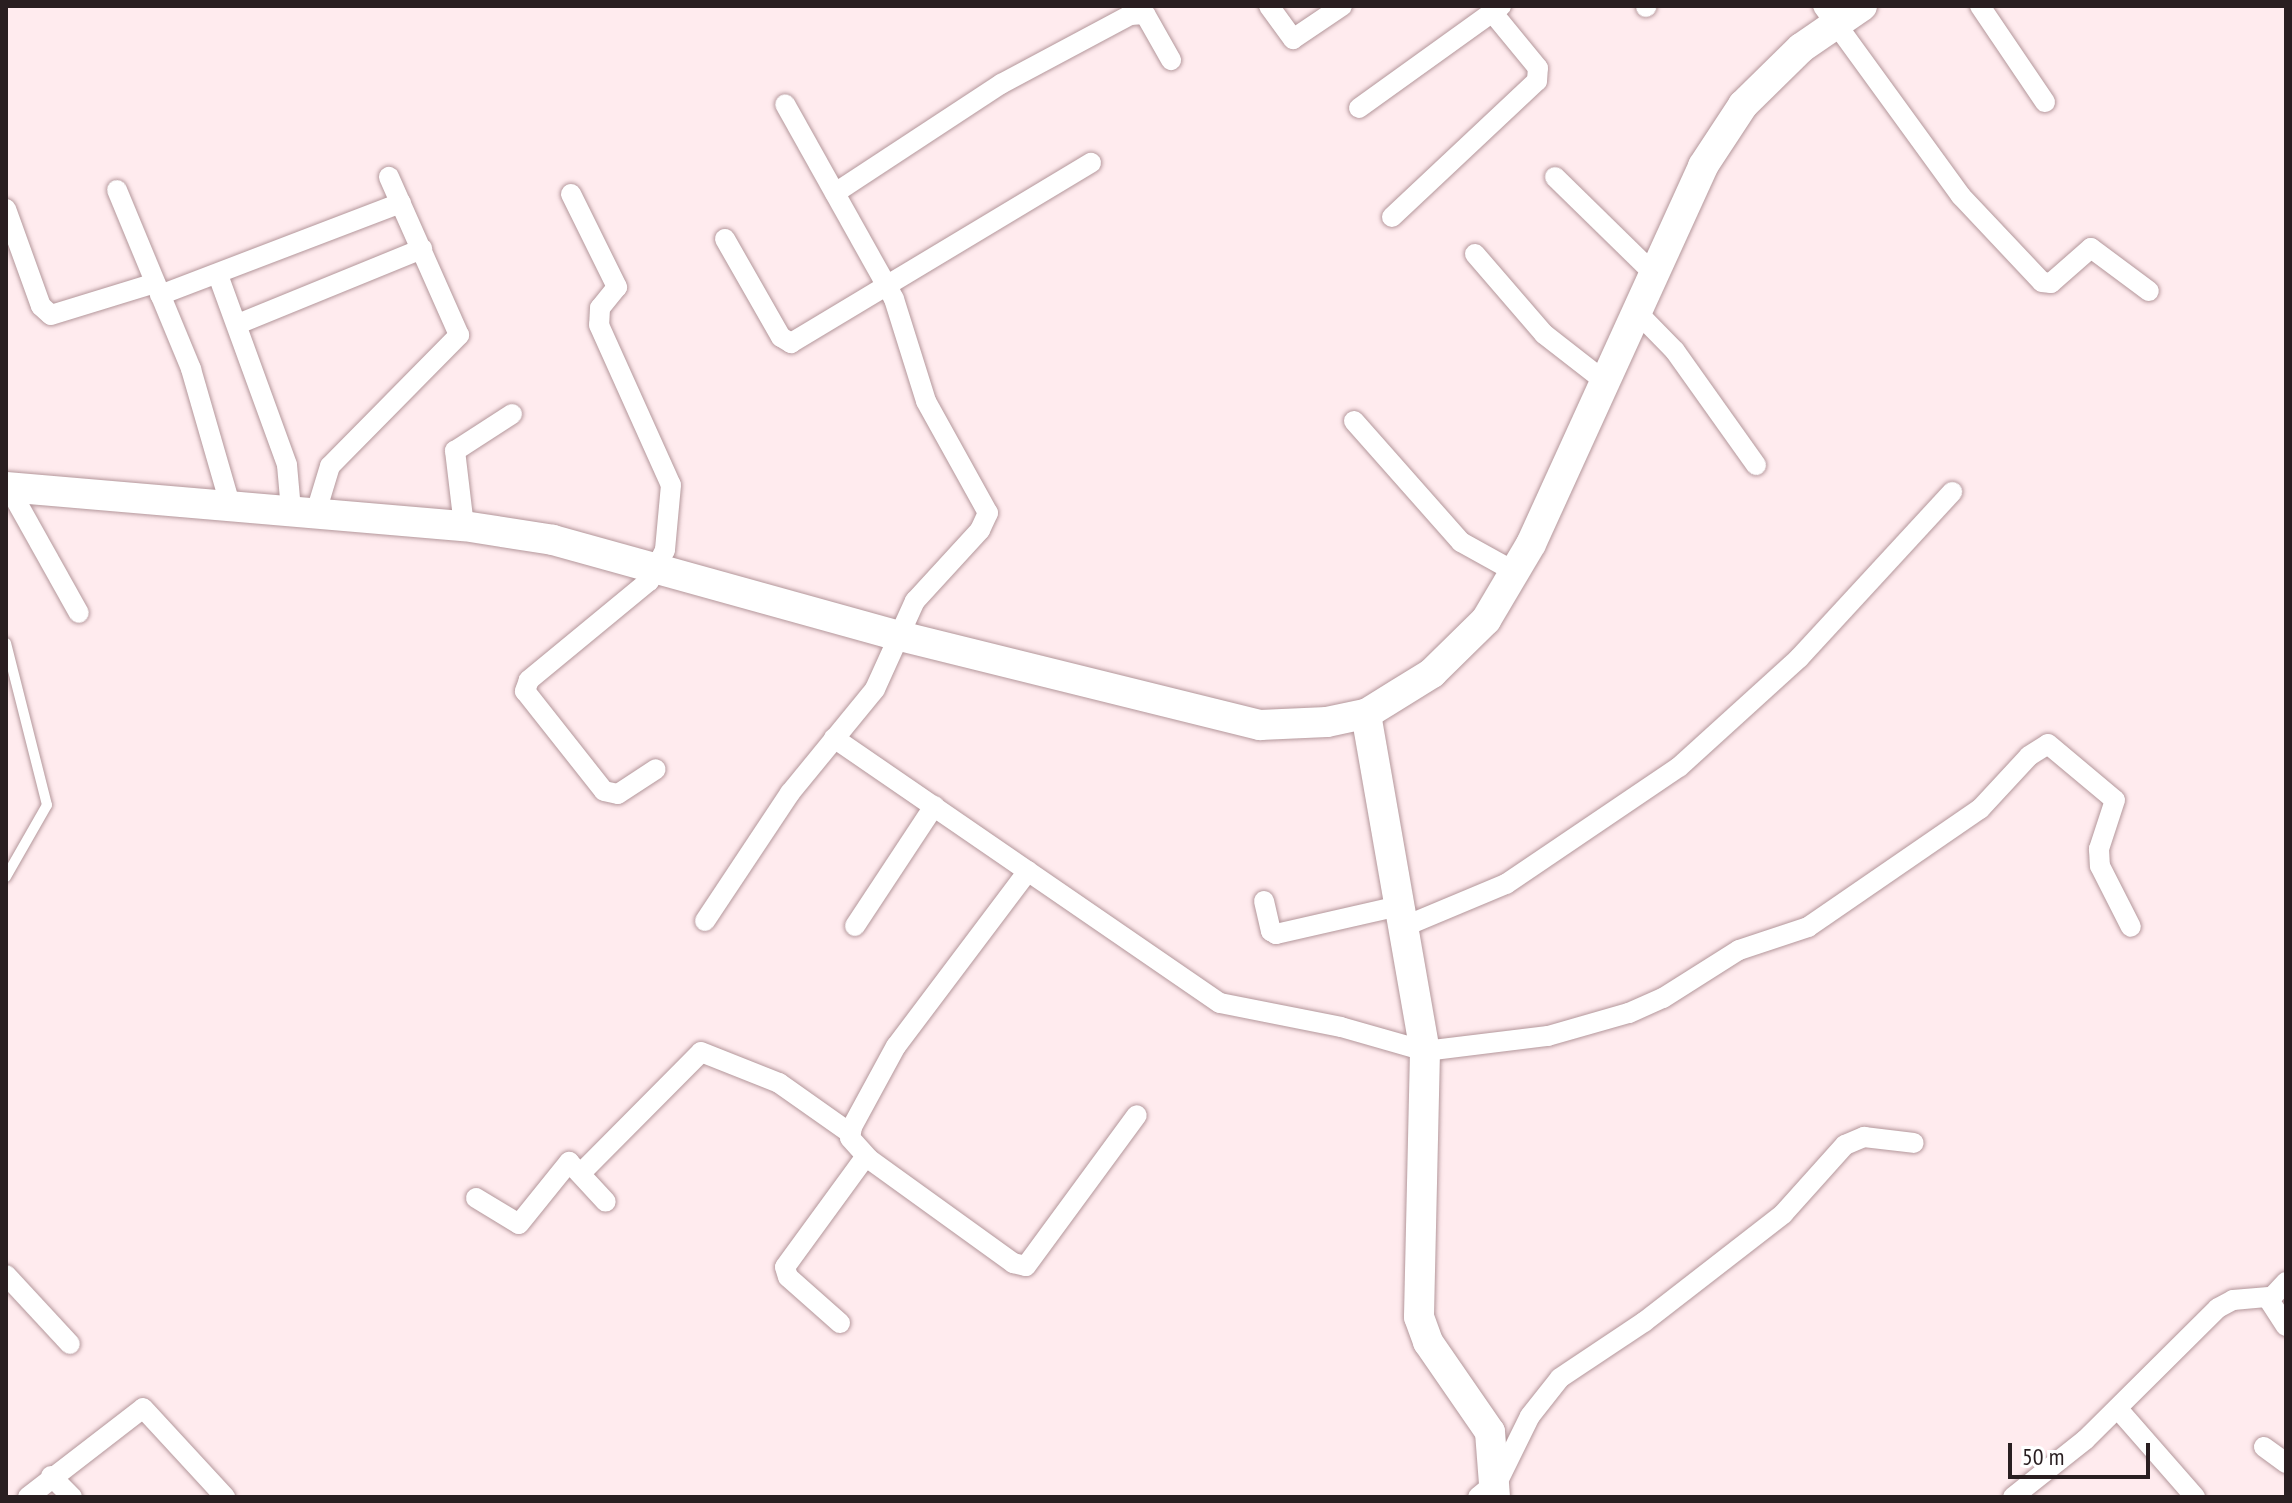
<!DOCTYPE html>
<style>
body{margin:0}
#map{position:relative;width:2292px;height:1503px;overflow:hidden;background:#ffebee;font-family:"PT Sans Narrow",sans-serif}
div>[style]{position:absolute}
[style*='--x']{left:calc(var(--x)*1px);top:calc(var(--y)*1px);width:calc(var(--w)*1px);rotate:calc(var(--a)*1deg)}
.roads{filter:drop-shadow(0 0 2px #b4979b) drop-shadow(0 0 2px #b4979b)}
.lane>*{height:10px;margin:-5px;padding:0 5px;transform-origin:5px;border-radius:5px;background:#fff}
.street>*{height:20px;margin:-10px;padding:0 10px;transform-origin:10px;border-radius:10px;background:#fff}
.secondary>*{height:30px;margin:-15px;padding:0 15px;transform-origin:15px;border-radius:15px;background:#fff}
span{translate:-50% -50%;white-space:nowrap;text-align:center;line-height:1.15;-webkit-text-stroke:8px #fff;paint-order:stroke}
.frame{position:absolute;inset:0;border:8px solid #291e20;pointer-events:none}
.scale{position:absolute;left:2008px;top:1443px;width:142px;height:36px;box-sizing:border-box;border:4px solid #291e20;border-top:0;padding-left:10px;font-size:24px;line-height:28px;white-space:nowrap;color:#291e20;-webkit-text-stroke:6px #fff;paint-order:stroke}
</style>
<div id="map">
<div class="roads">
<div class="lane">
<i style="--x:6;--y:643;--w:167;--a:75.8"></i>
<i style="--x:47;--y:805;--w:83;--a:119.7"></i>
</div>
<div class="street">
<i style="--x:1269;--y:6;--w:41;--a:54"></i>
<i style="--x:1293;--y:39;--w:59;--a:-34"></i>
<i style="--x:1823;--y:6;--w:235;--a:54"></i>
<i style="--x:1961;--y:196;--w:118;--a:46.7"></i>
<i style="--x:2042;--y:282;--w:9;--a:6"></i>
<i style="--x:2051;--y:283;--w:53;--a:-41.2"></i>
<i style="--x:2091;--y:248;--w:72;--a:36.6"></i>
<i style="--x:1980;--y:6;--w:116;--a:55.9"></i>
<i style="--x:1646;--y:7;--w:1;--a:-45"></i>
<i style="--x:1359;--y:108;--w:175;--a:-35.7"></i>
<i style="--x:1555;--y:177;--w:136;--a:44.4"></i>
<i style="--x:117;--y:190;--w:194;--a:67.5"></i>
<i style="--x:191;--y:369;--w:141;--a:73.9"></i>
<i style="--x:835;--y:193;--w:199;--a:-33.3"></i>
<i style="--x:1001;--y:84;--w:146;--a:-28.1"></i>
<i style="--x:1130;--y:15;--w:15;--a:-4"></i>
<i style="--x:1145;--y:14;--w:53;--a:60.5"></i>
<i style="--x:571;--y:194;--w:104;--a:63.7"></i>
<i style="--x:617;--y:287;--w:27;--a:129"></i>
<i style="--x:600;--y:308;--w:17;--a:93"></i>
<i style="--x:599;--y:325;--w:175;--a:65.8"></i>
<i style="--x:671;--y:485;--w:65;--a:95.3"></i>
<i style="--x:665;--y:550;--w:35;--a:117"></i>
<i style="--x:649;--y:581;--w:156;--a:140.5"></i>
<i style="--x:529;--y:680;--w:12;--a:110"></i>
<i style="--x:525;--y:691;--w:127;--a:51.7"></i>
<i style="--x:604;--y:791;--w:14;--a:12"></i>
<i style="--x:618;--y:794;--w:45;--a:-33.3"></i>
<i style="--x:6;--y:209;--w:103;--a:70.2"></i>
<i style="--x:41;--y:306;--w:13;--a:42"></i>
<i style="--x:51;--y:315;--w:109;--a:-17.1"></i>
<i style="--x:1392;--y:217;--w:199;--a:-43.2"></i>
<i style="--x:1537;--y:81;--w:13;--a:-86"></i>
<i style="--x:1538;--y:68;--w:72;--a:-129.4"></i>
<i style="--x:725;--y:239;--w:113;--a:60.3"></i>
<i style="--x:781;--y:337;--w:12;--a:31"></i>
<i style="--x:791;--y:343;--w:350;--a:-31"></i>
<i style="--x:1475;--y:254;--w:106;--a:49.2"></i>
<i style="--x:1544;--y:334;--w:75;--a:37.9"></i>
<i style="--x:218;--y:275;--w:202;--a:70"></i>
<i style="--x:287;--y:465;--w:45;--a:84.9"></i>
<i style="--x:160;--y:295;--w:258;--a:-20.9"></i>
<i style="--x:1635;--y:310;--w:57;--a:45.7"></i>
<i style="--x:1675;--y:351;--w:140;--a:54.6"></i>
<i style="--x:238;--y:324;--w:199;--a:-22.2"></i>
<i style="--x:1354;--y:421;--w:162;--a:48.5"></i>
<i style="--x:1461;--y:542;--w:64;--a:29"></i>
<i style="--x:9;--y:488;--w:143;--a:60.8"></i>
<i style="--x:316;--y:512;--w:48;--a:-73.1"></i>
<i style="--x:330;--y:466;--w:184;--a:-45.4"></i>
<i style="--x:459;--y:335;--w:173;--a:-113.9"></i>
<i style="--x:464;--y:526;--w:76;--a:-96.8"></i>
<i style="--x:455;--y:451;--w:68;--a:-33"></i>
<i style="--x:834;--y:738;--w:468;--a:34.5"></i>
<i style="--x:1220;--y:1003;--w:123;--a:11.2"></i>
<i style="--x:1341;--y:1027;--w:87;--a:15.9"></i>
<i style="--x:1425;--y:1051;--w:124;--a:-7"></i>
<i style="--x:1548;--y:1036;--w:84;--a:-15.9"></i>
<i style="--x:1629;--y:1013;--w:37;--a:-24"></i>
<i style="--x:1663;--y:998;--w:90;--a:-32.3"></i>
<i style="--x:1739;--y:950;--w:73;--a:-18.4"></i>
<i style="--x:1808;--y:927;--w:209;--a:-34.5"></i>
<i style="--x:1980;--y:809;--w:72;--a:-47.2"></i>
<i style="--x:2029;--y:756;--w:22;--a:-32"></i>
<i style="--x:2048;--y:744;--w:87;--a:39.9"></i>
<i style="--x:2115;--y:800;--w:52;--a:108.1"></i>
<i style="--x:2099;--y:849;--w:17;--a:87"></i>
<i style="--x:2100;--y:866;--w:68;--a:63.1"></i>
<i style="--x:1028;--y:871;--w:219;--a:127"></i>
<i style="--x:896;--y:1046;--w:92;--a:118.5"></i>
<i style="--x:852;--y:1127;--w:11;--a:100"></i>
<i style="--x:850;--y:1138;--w:28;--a:48"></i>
<i style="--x:869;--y:1159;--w:178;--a:35.8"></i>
<i style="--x:1013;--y:1263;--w:13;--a:13"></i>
<i style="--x:1026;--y:1266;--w:187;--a:-53.7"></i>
<i style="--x:1264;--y:901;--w:31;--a:77"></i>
<i style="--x:1271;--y:931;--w:6;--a:31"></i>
<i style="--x:1276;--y:934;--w:126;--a:-12.8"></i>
<i style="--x:705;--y:921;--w:154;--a:-56.4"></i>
<i style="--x:790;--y:793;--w:134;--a:-50.7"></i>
<i style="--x:875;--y:689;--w:97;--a:-65.6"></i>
<i style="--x:915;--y:601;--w:96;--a:-47.5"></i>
<i style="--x:980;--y:530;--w:19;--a:-65"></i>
<i style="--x:988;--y:513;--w:128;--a:-119"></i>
<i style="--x:926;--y:401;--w:107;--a:-107.4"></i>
<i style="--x:894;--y:299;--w:223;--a:-119.2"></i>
<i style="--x:855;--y:926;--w:144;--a:-56.6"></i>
<i style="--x:1403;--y:927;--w:112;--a:-22.7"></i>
<i style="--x:1506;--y:884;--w:209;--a:-34.1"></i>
<i style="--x:1679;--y:767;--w:162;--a:-42.2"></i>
<i style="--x:1799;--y:658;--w:226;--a:-47.3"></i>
<i style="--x:581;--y:1173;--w:170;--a:-45.2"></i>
<i style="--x:701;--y:1052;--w:84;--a:21.7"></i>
<i style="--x:779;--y:1083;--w:87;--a:35.2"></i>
<i style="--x:476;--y:1198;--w:50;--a:31.2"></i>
<i style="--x:519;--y:1224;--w:80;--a:-51.1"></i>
<i style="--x:569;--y:1162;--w:54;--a:47.2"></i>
<i style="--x:6;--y:1275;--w:94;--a:47.2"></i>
<i style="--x:2286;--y:1282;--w:25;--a:133"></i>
<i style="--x:2269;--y:1300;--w:31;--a:57"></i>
<i style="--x:840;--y:1323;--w:69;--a:-138.5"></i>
<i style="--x:788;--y:1277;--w:10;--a:-107"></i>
<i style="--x:785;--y:1267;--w:137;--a:-53.9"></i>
<i style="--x:2118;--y:1409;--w:117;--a:48.8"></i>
<i style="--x:2264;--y:1447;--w:27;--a:36"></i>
<i style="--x:51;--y:1476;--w:30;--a:45"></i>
<i style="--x:28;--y:1497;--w:145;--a:-37.7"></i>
<i style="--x:143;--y:1408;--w:121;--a:47.3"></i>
<i style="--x:1478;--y:1497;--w:26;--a:-39"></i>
<i style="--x:1498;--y:1481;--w:72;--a:-63.8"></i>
<i style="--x:1530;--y:1416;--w:48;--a:-51.7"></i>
<i style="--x:1560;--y:1378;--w:101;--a:-33.7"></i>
<i style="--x:1644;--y:1322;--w:176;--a:-37.8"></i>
<i style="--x:1783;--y:1214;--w:93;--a:-48.1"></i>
<i style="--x:1845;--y:1145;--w:21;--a:-23"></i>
<i style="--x:1864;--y:1137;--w:50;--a:6.8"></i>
<i style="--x:2013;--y:1497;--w:92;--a:-38.4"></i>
<i style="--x:2085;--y:1440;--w:187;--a:-44.8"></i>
<i style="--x:2218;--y:1308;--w:17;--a:-28"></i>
<i style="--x:2233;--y:1300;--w:36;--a:-5"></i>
</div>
<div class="secondary">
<i style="--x:6;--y:487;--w:460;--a:4.9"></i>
<i style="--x:464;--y:526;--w:90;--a:8.9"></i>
<i style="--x:553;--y:540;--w:360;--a:15.5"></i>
<i style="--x:900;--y:636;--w:371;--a:13.9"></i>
<i style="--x:1260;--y:725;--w:67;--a:-2.6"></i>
<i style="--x:1327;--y:722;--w:40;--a:-12"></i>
<i style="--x:1366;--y:714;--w:78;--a:-31.8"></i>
<i style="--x:1432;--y:673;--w:76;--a:-44.5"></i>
<i style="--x:1486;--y:620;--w:88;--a:-59.4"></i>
<i style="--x:1531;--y:544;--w:415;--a:-65.5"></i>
<i style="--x:1703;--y:166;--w:73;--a:-56.7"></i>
<i style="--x:1743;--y:105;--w:81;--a:-44.5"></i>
<i style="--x:1801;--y:48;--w:74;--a:-34.5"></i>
<i style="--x:1366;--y:714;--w:342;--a:80.1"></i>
<i style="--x:1425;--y:1051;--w:266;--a:91.3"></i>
<i style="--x:1419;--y:1317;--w:27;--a:70"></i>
<i style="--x:1428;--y:1342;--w:109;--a:55.4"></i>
<i style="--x:1490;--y:1432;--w:65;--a:85.6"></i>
</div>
</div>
<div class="frame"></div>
<div class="scale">50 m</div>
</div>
